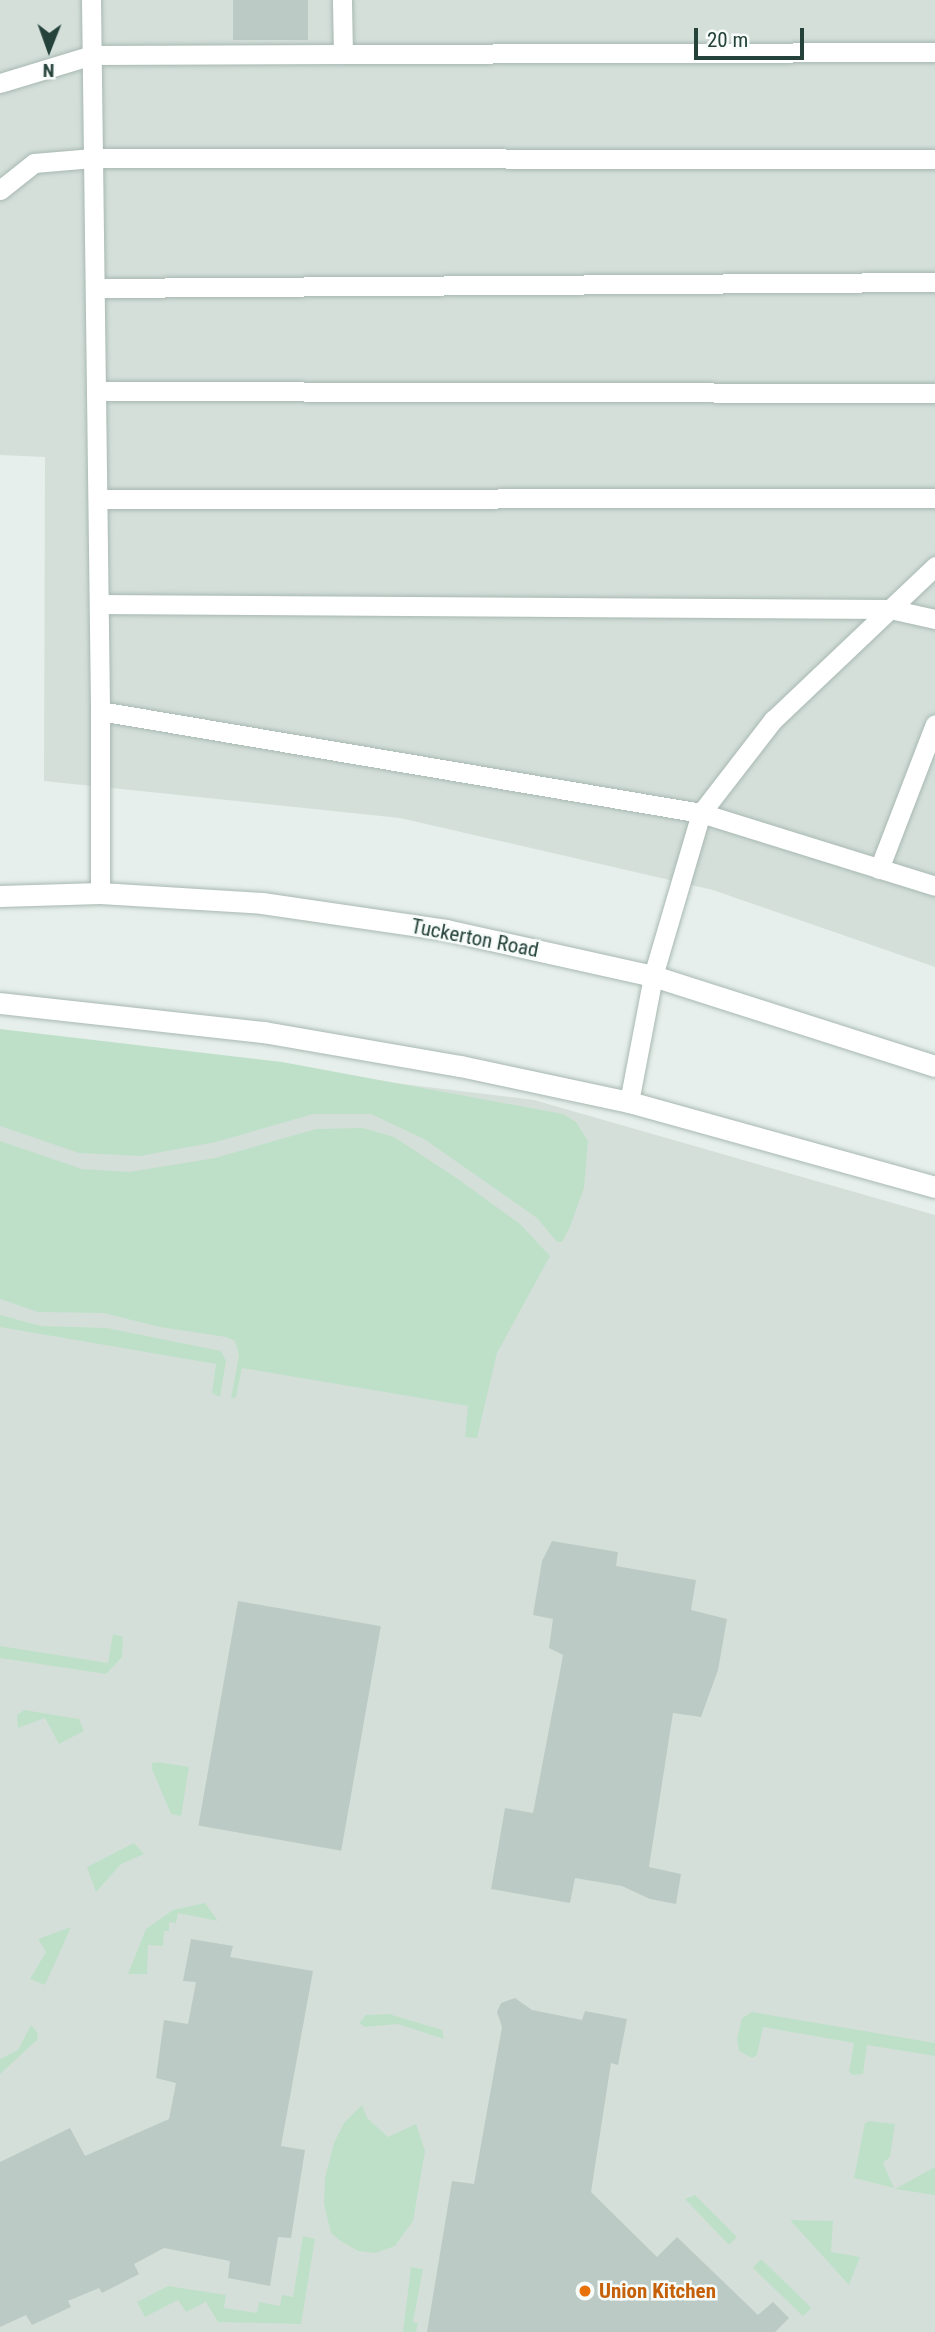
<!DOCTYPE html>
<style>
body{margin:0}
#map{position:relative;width:935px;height:2332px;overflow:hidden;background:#e6efeb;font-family:"Roboto Condensed",sans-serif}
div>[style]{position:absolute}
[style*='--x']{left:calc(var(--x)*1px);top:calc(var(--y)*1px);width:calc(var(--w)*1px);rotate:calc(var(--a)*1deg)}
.built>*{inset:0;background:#d4dfda}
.green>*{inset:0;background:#bfe0c8;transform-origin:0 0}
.building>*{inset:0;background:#bbcac4;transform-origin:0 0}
.roads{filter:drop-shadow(0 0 2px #a8b8b2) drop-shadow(0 0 2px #a8b8b2)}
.service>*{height:19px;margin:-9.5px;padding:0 9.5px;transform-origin:9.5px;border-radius:9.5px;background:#fff}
.secondary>*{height:21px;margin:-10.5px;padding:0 10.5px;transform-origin:10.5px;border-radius:10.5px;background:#fff}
.dots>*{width:19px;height:19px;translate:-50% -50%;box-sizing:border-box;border:4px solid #f7fbf9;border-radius:50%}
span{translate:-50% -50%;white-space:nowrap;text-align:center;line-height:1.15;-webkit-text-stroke:5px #f7fbf9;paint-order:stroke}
.street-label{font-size:21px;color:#24423a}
.food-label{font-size:21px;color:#c56008;font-weight:700}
.left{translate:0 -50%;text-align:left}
.north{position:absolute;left:14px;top:14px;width:70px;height:70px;-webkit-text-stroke:5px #f7fbf9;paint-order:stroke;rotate:181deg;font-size:19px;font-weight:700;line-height:28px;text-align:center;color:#24423a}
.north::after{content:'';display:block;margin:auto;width:24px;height:32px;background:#24423a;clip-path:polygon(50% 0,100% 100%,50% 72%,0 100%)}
.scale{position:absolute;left:694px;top:28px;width:110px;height:32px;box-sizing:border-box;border:4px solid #24423a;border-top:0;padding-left:9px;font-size:21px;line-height:24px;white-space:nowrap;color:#24423a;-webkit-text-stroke:5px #f7fbf9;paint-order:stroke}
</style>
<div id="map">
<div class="built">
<i style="clip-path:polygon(0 0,935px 0,935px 967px,713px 890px,400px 818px,44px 781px,45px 457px,0 455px)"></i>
<i style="clip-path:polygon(0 1035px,534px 1100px,935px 1215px,935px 2332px,0 2332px)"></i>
</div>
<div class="green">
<i style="clip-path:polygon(0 1029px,282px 1062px,563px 1114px,576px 1122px,588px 1141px,584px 1188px,570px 1227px,562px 1242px,557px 1242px,537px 1218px,424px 1139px,371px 1114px,313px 1114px,216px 1142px,140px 1156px,79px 1153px,0 1126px)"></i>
<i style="clip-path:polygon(363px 1128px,394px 1137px,458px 1179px,520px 1224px,550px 1256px,497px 1353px,477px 1438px,465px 1437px,468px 1406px,242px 1368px,236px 1397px,231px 1399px,239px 1355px,235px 1341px,226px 1337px,160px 1327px,103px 1313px,38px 1312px,0 1299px,0 1141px,82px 1169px,129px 1172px,215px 1158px,316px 1129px)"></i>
<i style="clip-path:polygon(0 1315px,41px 1326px,107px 1328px,221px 1351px,226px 1361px,220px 1397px,212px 1393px,216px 1364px,0 1327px)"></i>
<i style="clip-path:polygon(113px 1634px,123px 1637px,122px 1657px,106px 1674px,0 1658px,0 1646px,108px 1663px)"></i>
<i style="clip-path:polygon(24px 1710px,79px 1719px,84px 1731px,59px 1744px,45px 1718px,18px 1728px,17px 1715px)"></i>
<i style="clip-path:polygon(158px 1762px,189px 1767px,181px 1816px,171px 1814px,152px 1769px,152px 1763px)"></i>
<i style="clip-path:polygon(134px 1843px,144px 1854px,121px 1864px,96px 1892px,87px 1867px)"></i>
<i style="clip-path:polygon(205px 1903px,218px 1921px,178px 1913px,176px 1923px,169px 1922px,169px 1931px,164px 1931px,163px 1946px,148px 1945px,147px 1974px,128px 1974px,146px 1929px,173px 1910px)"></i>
<i style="clip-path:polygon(71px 1927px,45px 1985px,30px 1979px,46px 1952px,38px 1939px)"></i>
<i style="clip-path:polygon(752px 2012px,935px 2043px,935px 2056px,867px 2045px,863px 2074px,853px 2075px,849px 2072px,854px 2043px,763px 2027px,757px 2055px,752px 2058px,739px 2051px,737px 2039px,742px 2018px)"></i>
<i style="clip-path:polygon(389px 2014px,442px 2030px,444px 2039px,398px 2024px,365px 2027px,359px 2023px,366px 2015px)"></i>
<i style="clip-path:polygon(31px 2025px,38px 2033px,37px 2040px,0 2074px,0 2059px,18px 2050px)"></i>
<i style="clip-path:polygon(362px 2105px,367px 2118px,388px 2137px,416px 2124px,425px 2151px,413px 2221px,395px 2246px,375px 2253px,358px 2251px,339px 2240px,331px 2233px,324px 2204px,325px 2178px,334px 2143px,344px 2123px)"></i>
<i style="clip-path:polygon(869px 2121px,895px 2124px,890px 2157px,883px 2163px,894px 2188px,854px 2178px,865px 2123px)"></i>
<i style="clip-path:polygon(935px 2167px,935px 2195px,895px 2189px)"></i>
<i style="clip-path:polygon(695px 2195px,737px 2237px,729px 2245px,685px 2199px)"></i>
<i style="clip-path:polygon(790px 2220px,833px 2221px,831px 2252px,860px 2257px,849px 2285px)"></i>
<i style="clip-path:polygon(303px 2236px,315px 2239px,301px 2324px,218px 2322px,206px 2302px,186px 2312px,178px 2300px,145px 2317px,137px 2302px,168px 2286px,226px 2295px,224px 2308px,257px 2313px,259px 2302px,280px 2306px,282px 2295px,293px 2297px)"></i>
<i style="left:761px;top:2259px;width:70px;height:12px;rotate:44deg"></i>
<i style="clip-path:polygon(411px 2267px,423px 2269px,413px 2322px,418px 2323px,416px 2332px,403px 2332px)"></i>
</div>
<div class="building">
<i style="left:233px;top:0;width:75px;height:40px"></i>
<i style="clip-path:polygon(552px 1541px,618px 1552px,616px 1566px,696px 1580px,691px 1610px,727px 1619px,718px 1670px,701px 1717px,673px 1713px,649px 1867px,681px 1874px,676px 1904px,650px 1899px,622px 1886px,575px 1878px,570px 1903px,491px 1889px,505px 1808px,533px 1813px,559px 1677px,563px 1655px,549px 1648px,553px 1619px,533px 1615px,542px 1561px)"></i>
<i style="left:238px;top:1601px;width:145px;height:228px;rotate:10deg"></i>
<i style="clip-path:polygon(191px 1939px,233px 1946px,230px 1957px,313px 1971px,281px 2146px,305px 2150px,291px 2238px,278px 2237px,270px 2286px,228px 2278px,230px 2261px,164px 2248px,134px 2264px,139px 2274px,102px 2293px,99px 2288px,68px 2301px,71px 2307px,32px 2325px,26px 2315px,0 2327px,0 2162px,70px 2128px,85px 2156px,169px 2119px,176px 2083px,156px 2078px,164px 2020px,188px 2024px,196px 1982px,183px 1981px)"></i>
<i style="clip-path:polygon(515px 1998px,532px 2010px,582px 2020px,585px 2011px,627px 2019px,618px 2065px,611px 2063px,591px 2192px,657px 2257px,677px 2237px,758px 2315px,773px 2302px,789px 2318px,775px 2332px,427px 2332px,452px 2181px,474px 2184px,502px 2027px,497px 2012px,501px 2003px)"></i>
</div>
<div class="roads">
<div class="service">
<i style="--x:91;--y:0;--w:711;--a:89.27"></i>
<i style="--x:343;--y:54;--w:592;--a:-0.19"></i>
<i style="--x:0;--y:83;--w:96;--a:-16.9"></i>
<i style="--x:92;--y:55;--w:251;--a:-0.2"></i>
<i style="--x:343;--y:54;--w:54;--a:-91.1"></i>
<i style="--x:0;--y:190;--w:43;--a:-38.5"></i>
<i style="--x:34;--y:163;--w:59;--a:-4.8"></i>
<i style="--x:93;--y:158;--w:842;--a:0.07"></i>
<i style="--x:95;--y:288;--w:840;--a:-0.41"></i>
<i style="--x:96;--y:391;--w:839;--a:0.14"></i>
<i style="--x:98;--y:499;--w:837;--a:-0.07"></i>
<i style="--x:99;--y:604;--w:791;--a:0.36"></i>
<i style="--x:890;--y:609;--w:46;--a:12.5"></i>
<i style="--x:879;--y:869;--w:155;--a:-68.9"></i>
<i style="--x:100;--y:893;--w:182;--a:-90"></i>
<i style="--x:100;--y:711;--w:610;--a:9.63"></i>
<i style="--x:701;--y:813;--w:245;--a:17.3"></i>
<i style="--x:629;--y:1102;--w:128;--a:-79.2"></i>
<i style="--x:653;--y:976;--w:170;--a:-73.6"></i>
<i style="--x:701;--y:813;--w:118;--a:-52.3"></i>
<i style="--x:773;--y:720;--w:224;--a:-43.5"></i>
</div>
<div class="secondary">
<i style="--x:0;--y:896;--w:100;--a:-1.7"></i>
<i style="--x:100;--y:893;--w:162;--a:3.5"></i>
<i style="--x:262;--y:903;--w:186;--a:8.3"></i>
<i style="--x:446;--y:930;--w:212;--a:12.5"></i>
<i style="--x:653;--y:976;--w:296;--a:17.7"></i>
<i style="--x:0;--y:1003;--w:265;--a:6.3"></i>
<i style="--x:263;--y:1032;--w:200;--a:9.8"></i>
<i style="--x:460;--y:1066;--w:173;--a:12"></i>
<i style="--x:629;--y:1102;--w:318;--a:15.5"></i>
</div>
</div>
<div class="dots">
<i style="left:585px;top:2291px;background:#e8710a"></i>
</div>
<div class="street-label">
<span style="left:475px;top:938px;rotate:11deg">Tuckerton Road</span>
</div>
<div class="food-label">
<span class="left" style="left:599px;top:2291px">Union Kitchen</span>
</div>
<div class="north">N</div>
<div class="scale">20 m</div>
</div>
